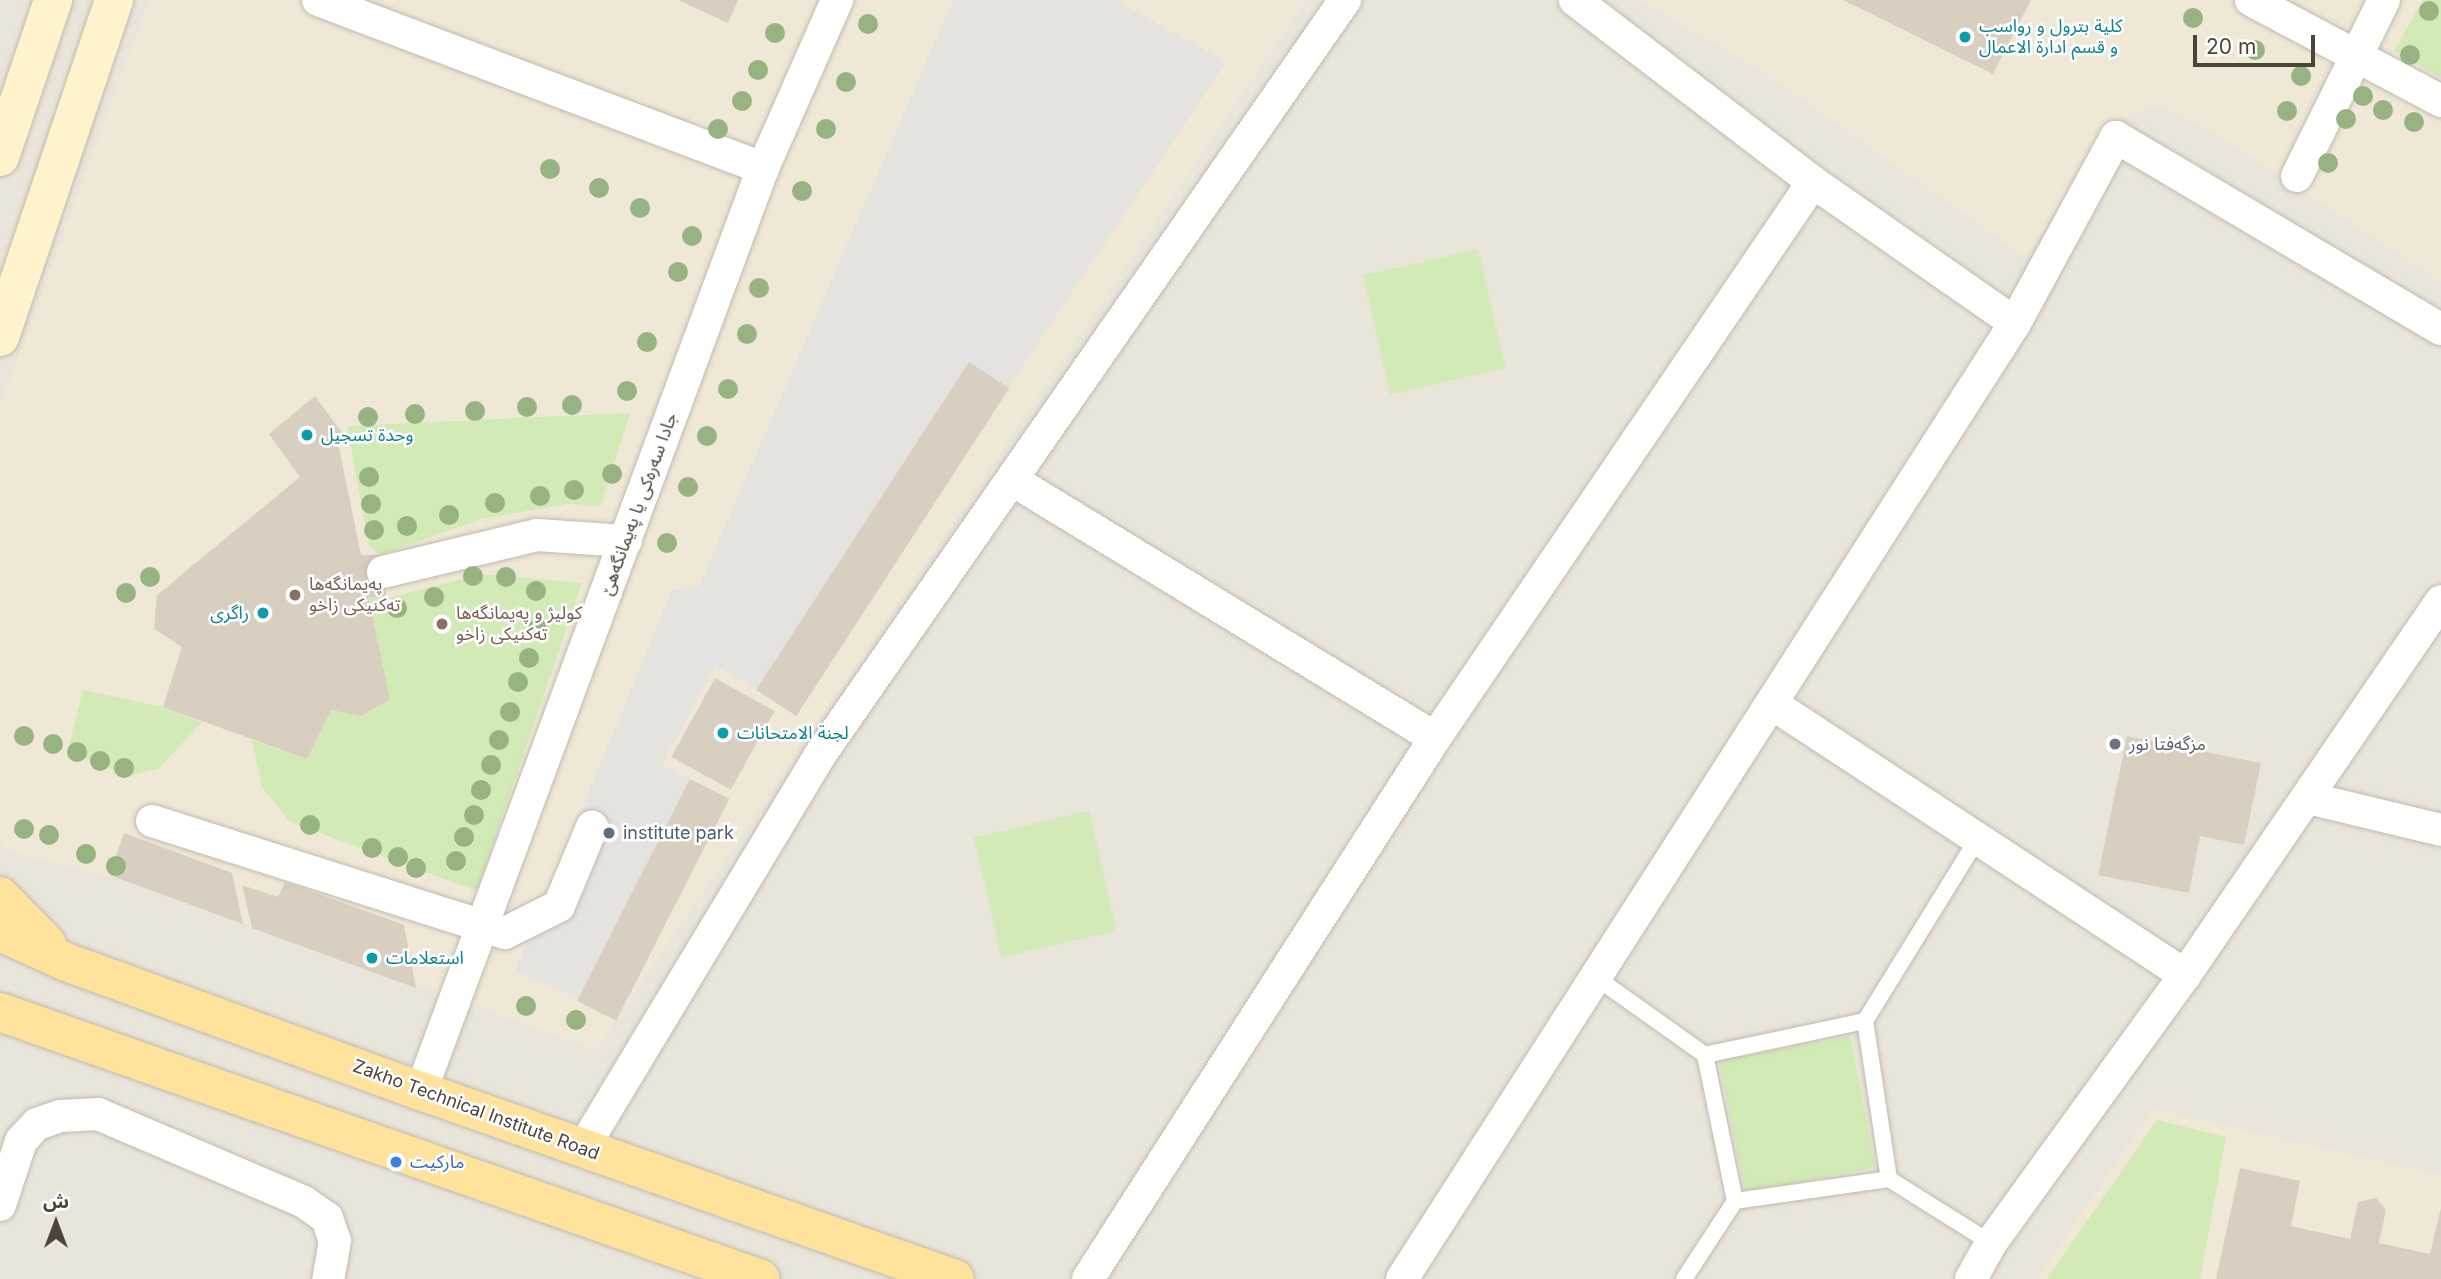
<!DOCTYPE html>
<meta charset="utf-8">
<style>
body{margin:0}
#map{position:relative;width:2441px;height:1279px;overflow:hidden;background:#f6f3ec;font-family:Inter,"Noto Sans Arabic",sans-serif}
div>[style]{position:absolute}
[style*='--x']{left:calc(var(--x)*1px);top:calc(var(--y)*1px);width:calc(var(--w)*1px);rotate:calc(var(--a)*1deg)}
.residential>*{inset:0;background:#eae5da;transform-origin:0 0}
.education>*{inset:0;background:#efe8d6}
.green>*{inset:0;background:#d2eab5;transform-origin:0 0}
.parking>*{inset:0;background:#e5e3e0}
.building>*{inset:0;background:#d8cfc1;transform-origin:0 0}
.roads{filter:drop-shadow(0 0 2px #c2bbae) drop-shadow(0 0 2px #c2bbae)}
.service>*{height:16px;margin:-8px;padding:0 8px;transform-origin:8px;border-radius:8px;background:#fff}
.minor>*{height:32px;margin:-16px;padding:0 16px;transform-origin:16px;border-radius:16px;background:#fff}
.secondary>*{height:38px;margin:-19px;padding:0 19px;transform-origin:19px;border-radius:19px;background:#fff3cd}
.primary>*{height:38px;margin:-19px;padding:0 19px;transform-origin:19px;border-radius:19px;background:#ffe39c}
.trees>*{width:20px;height:20px;margin:-10px;border-radius:50%;background:#97b381}
.dots>*{width:19px;height:19px;translate:-50% -50%;box-sizing:border-box;border:4px solid #fff;border-radius:50%}
span{translate:-50% -50%;white-space:nowrap;text-align:center;line-height:1.15;-webkit-text-stroke:5px #fff;paint-order:stroke}
.culture-label{font-size:18px;color:#0d838f}
.left{translate:0 -50%;text-align:left}
.right{translate:-100% -50%;text-align:right}
.street-label{font-size:18px;color:#4b4439}
.education-label{font-size:18px;color:#785e54}
.worship-label{font-size:18px;color:#5b616d}
.service-label{font-size:18px;color:#4e5e75}
.shop-label{font-size:18px;color:#366cbe}
.north{position:absolute;left:21px;top:1188px;width:70px;height:70px;-webkit-text-stroke:5px #fff;paint-order:stroke;rotate:0deg;font-size:19px;font-weight:700;line-height:28px;text-align:center;color:#4b4439}
.north::after{content:'';display:block;margin:auto;width:24px;height:32px;background:#4b4439;clip-path:polygon(50% 0,100% 100%,50% 72%,0 100%)}
.scale{position:absolute;left:2193px;top:35px;width:122px;height:32px;box-sizing:border-box;border:4px solid #4b4439;border-top:0;padding-left:9px;font-size:21px;line-height:24px;white-space:nowrap;color:#4b4439;-webkit-text-stroke:5px #fff;paint-order:stroke}
</style>
<div id="map">
<div class="residential">
<i style="left:0;top:0;width:2441px;height:1279px"></i>
</div>
<div class="education">
<i style="clip-path:polygon(149px 0,1306px 0,596px 1050px,132px 882px,7px 851px,0 841px,0 406px)"></i>
<i style="clip-path:polygon(1638px 0,2441px 0,2441px 282px,2202px 125px,2165px 108px,2146px 108px,2119px 120px,2026px 258px,1756px 67px)"></i>
<i style="clip-path:polygon(2153px 1109px,2441px 1175px,2441px 1279px,2037px 1279px)"></i>
</div>
<div class="green">
<i style="clip-path:polygon(2423px 0,2441px 0,2441px 78px,2394px 51px)"></i>
<i style="left:1478px;top:249px;width:122px;height:118px;rotate:77deg"></i>
<i style="clip-path:polygon(630px 413px,601px 506px,567px 504px,481px 519px,380px 555px,369px 545px,347px 426px)"></i>
<i style="clip-path:polygon(481px 574px,582px 583px,477px 891px,290px 822px,262px 787px,252px 740px,307px 759px,331px 710px,361px 716px,389px 699px,368px 597px,387px 598px)"></i>
<i style="clip-path:polygon(83px 690px,163px 707px,202px 722px,159px 768px,129px 776px,68px 751px)"></i>
<i style="left:1089px;top:811px;width:123px;height:118px;rotate:77deg"></i>
<i style="left:1850px;top:1036px;width:134px;height:133px;rotate:79deg"></i>
<i style="clip-path:polygon(2157px 1120px,2226px 1137px,2200px 1279px,2047px 1279px)"></i>
</div>
<div class="parking">
<i style="clip-path:polygon(953px 0,1116px 0,1226px 62px,793px 710px,715px 666px,662px 765px,729px 799px,593px 1005px,515px 971px,672px 590px,699px 586px)"></i>
</div>
<div class="building">
<i style="clip-path:polygon(678px 0,738px 0,728px 23px)"></i>
<i style="clip-path:polygon(1843px 0,2031px 0,1993px 74px)"></i>
<i style="left:969px;top:362px;width:48px;height:391px;rotate:33deg"></i>
<i style="clip-path:polygon(315px 396px,345px 437px,338px 443px,361px 555px,380px 555px,387px 598px,368px 597px,390px 699px,361px 716px,331px 710px,307px 759px,163px 707px,182px 647px,154px 629px,157px 595px,300px 477px,269px 434px)"></i>
<i style="left:715px;top:678px;width:68px;height:90px;rotate:29deg"></i>
<i style="clip-path:polygon(2127px 736px,2261px 763px,2244px 845px,2200px 836px,2189px 893px,2098px 875px)"></i>
<i style="left:690px;top:779px;width:44px;height:249px;rotate:27deg"></i>
<i style="clip-path:polygon(124px 833px,232px 873px,243px 924px,109px 875px)"></i>
<i style="clip-path:polygon(285px 882px,404px 925px,416px 988px,252px 928px,242px 885px,278px 897px)"></i>
<i style="clip-path:polygon(2240px 1168px,2300px 1181px,2291px 1226px,2350px 1239px,2358px 1202px,2376px 1198px,2386px 1210px,2379px 1243px,2430px 1254px,2441px 1208px,2441px 1279px,2216px 1279px)"></i>
</div>
<div class="roads">
<div class="service">
<i style="--x:1594;--y:976;--w:136;--a:35.4"></i>
<i style="--x:1889;--y:1179;--w:120;--a:32.1"></i>
<i style="--x:1735;--y:1201;--w:149;--a:-101.6"></i>
<i style="--x:1705;--y:1055;--w:164;--a:-12"></i>
<i style="--x:1684;--y:1279;--w:93;--a:-56.8"></i>
<i style="--x:1735;--y:1201;--w:156;--a:-8.1"></i>
<i style="--x:1889;--y:1179;--w:160;--a:-98.6"></i>
<i style="--x:1865;--y:1021;--w:211;--a:-58.3"></i>
</div>
<div class="minor">
<i style="--x:318;--y:0;--w:476;--a:20.7"></i>
<i style="--x:2251;--y:0;--w:215;--a:28"></i>
<i style="--x:2297;--y:176;--w:196;--a:-63.7"></i>
<i style="--x:2015;--y:323;--w:212;--a:-61.5"></i>
<i style="--x:2116;--y:137;--w:377;--a:30.6"></i>
<i style="--x:1014;--y:481;--w:493;--a:31.4"></i>
<i style="--x:383;--y:572;--w:158;--a:-13.5"></i>
<i style="--x:537;--y:535;--w:89;--a:3.9"></i>
<i style="--x:1774;--y:705;--w:492;--a:33.3"></i>
<i style="--x:2308;--y:798;--w:137;--a:13.5"></i>
<i style="--x:152;--y:821;--w:370;--a:17.6"></i>
<i style="--x:505;--y:933;--w:60;--a:-26.6"></i>
<i style="--x:559;--y:906;--w:86;--a:-67.3"></i>
<i style="--x:421;--y:1091;--w:984;--a:-69.67"></i>
<i style="--x:763;--y:168;--w:184;--a:-66.2"></i>
<i style="--x:583;--y:1148;--w:459;--a:-58.9"></i>
<i style="--x:820;--y:755;--w:920;--a:-55.19"></i>
<i style="--x:0;--y:1205;--w:67;--a:-71.8"></i>
<i style="--x:21;--y:1141;--w:23;--a:-47"></i>
<i style="--x:37;--y:1124;--w:24;--a:-19"></i>
<i style="--x:60;--y:1116;--w:38;--a:-3"></i>
<i style="--x:98;--y:1114;--w:224;--a:23.1"></i>
<i style="--x:304;--y:1202;--w:28;--a:35"></i>
<i style="--x:327;--y:1218;--w:24;--a:71"></i>
<i style="--x:335;--y:1241;--w:39;--a:100"></i>
<i style="--x:1088;--y:1279;--w:643;--a:-57.32"></i>
<i style="--x:1435;--y:738;--w:672;--a:-55.79"></i>
<i style="--x:1402;--y:1279;--w:1136;--a:-57.33"></i>
<i style="--x:2015;--y:323;--w:246;--a:-145.1"></i>
<i style="--x:1813;--y:182;--w:300;--a:-142.6"></i>
<i style="--x:1971;--y:1279;--w:41;--a:-60.9"></i>
<i style="--x:1991;--y:1243;--w:331;--a:-54.1"></i>
<i style="--x:2185;--y:975;--w:453;--a:-55.6"></i>
</div>
<div class="secondary">
<i style="--x:0;--y:157;--w:166;--a:-71.3"></i>
<i style="--x:0;--y:337;--w:356;--a:-71.3"></i>
</div>
<div class="primary">
<i style="--x:0;--y:896;--w:67;--a:45.6"></i>
<i style="--x:0;--y:932;--w:72;--a:24.4"></i>
<i style="--x:66;--y:962;--w:378;--a:20"></i>
<i style="--x:421;--y:1091;--w:566;--a:19.4"></i>
<i style="--x:0;--y:1012;--w:806;--a:19.33"></i>
</div>
</div>
<div class="trees">
<i style="left:2429px;top:11px"></i>
<i style="left:2193px;top:18px"></i>
<i style="left:868px;top:24px"></i>
<i style="left:775px;top:33px"></i>
<i style="left:2255px;top:50px"></i>
<i style="left:2410px;top:55px"></i>
<i style="left:758px;top:70px"></i>
<i style="left:2301px;top:76px"></i>
<i style="left:846px;top:82px"></i>
<i style="left:2363px;top:96px"></i>
<i style="left:742px;top:101px"></i>
<i style="left:2383px;top:110px"></i>
<i style="left:2287px;top:111px"></i>
<i style="left:2346px;top:119px"></i>
<i style="left:2414px;top:122px"></i>
<i style="left:718px;top:129px"></i>
<i style="left:826px;top:129px"></i>
<i style="left:2328px;top:163px"></i>
<i style="left:550px;top:169px"></i>
<i style="left:599px;top:188px"></i>
<i style="left:802px;top:191px"></i>
<i style="left:640px;top:208px"></i>
<i style="left:692px;top:236px"></i>
<i style="left:678px;top:272px"></i>
<i style="left:759px;top:288px"></i>
<i style="left:747px;top:334px"></i>
<i style="left:647px;top:342px"></i>
<i style="left:728px;top:389px"></i>
<i style="left:627px;top:391px"></i>
<i style="left:572px;top:405px"></i>
<i style="left:527px;top:407px"></i>
<i style="left:475px;top:411px"></i>
<i style="left:415px;top:414px"></i>
<i style="left:368px;top:417px"></i>
<i style="left:707px;top:436px"></i>
<i style="left:612px;top:474px"></i>
<i style="left:369px;top:477px"></i>
<i style="left:688px;top:487px"></i>
<i style="left:574px;top:490px"></i>
<i style="left:540px;top:496px"></i>
<i style="left:495px;top:503px"></i>
<i style="left:371px;top:504px"></i>
<i style="left:449px;top:515px"></i>
<i style="left:407px;top:526px"></i>
<i style="left:374px;top:530px"></i>
<i style="left:667px;top:543px"></i>
<i style="left:473px;top:576px"></i>
<i style="left:150px;top:577px"></i>
<i style="left:506px;top:577px"></i>
<i style="left:536px;top:591px"></i>
<i style="left:126px;top:593px"></i>
<i style="left:434px;top:597px"></i>
<i style="left:397px;top:608px"></i>
<i style="left:538px;top:628px"></i>
<i style="left:529px;top:658px"></i>
<i style="left:518px;top:682px"></i>
<i style="left:510px;top:712px"></i>
<i style="left:24px;top:736px"></i>
<i style="left:499px;top:740px"></i>
<i style="left:53px;top:744px"></i>
<i style="left:77px;top:752px"></i>
<i style="left:100px;top:761px"></i>
<i style="left:491px;top:765px"></i>
<i style="left:124px;top:768px"></i>
<i style="left:481px;top:790px"></i>
<i style="left:474px;top:815px"></i>
<i style="left:310px;top:825px"></i>
<i style="left:24px;top:829px"></i>
<i style="left:49px;top:835px"></i>
<i style="left:464px;top:837px"></i>
<i style="left:372px;top:848px"></i>
<i style="left:86px;top:854px"></i>
<i style="left:398px;top:857px"></i>
<i style="left:456px;top:861px"></i>
<i style="left:116px;top:866px"></i>
<i style="left:416px;top:868px"></i>
<i style="left:526px;top:1006px"></i>
<i style="left:576px;top:1020px"></i>
</div>
<div class="dots">
<i style="left:1965px;top:37px;background:#0f9aa8"></i>
<i style="left:307px;top:435px;background:#0f9aa8"></i>
<i style="left:295px;top:595px;background:#8d6e63"></i>
<i style="left:263px;top:613px;background:#0f9aa8"></i>
<i style="left:442px;top:624px;background:#8d6e63"></i>
<i style="left:723px;top:733px;background:#0f9aa8"></i>
<i style="left:2115px;top:744px;background:#6b7280"></i>
<i style="left:609px;top:833px;background:#5c6f8a"></i>
<i style="left:372px;top:958px;background:#0f9aa8"></i>
<i style="left:396px;top:1162px;background:#3f7fe0"></i>
</div>
<div class="culture-label">
<span class="left" style="left:1979px;top:37px">كلية بترول و رواسب<br>و قسم ادارة الاعمال</span>
<span class="left" style="left:321px;top:435px">وحدة تسجيل</span>
<span class="right" style="left:249px;top:613px">راگری</span>
<span class="left" style="left:737px;top:733px">لجنة الامتحانات</span>
<span class="left" style="left:386px;top:958px">استعلامات</span>
</div>
<div class="street-label">
<span style="left:639px;top:504px;rotate:-70deg">جادا سه‌ره‌كى يا په‌يمانگه‌هێ</span>
<span style="left:476px;top:1110px;rotate:20deg">Zakho Technical Institute Road</span>
</div>
<div class="education-label">
<span class="left" style="left:309px;top:595px">پەیمانگەها<br>تەکنیکی زاخو</span>
<span class="left" style="left:456px;top:624px">كوليژ و په‌يمانگه‌ها<br>ته‌كنيكى زاخو</span>
</div>
<div class="worship-label">
<span class="left" style="left:2129px;top:744px">مزگەفتا نور</span>
</div>
<div class="service-label">
<span class="left" style="left:623px;top:833px">institute park</span>
</div>
<div class="shop-label">
<span class="left" style="left:410px;top:1162px">ماركيت</span>
</div>
<div class="north">ش</div>
<div class="scale">20 m</div>
</div>
